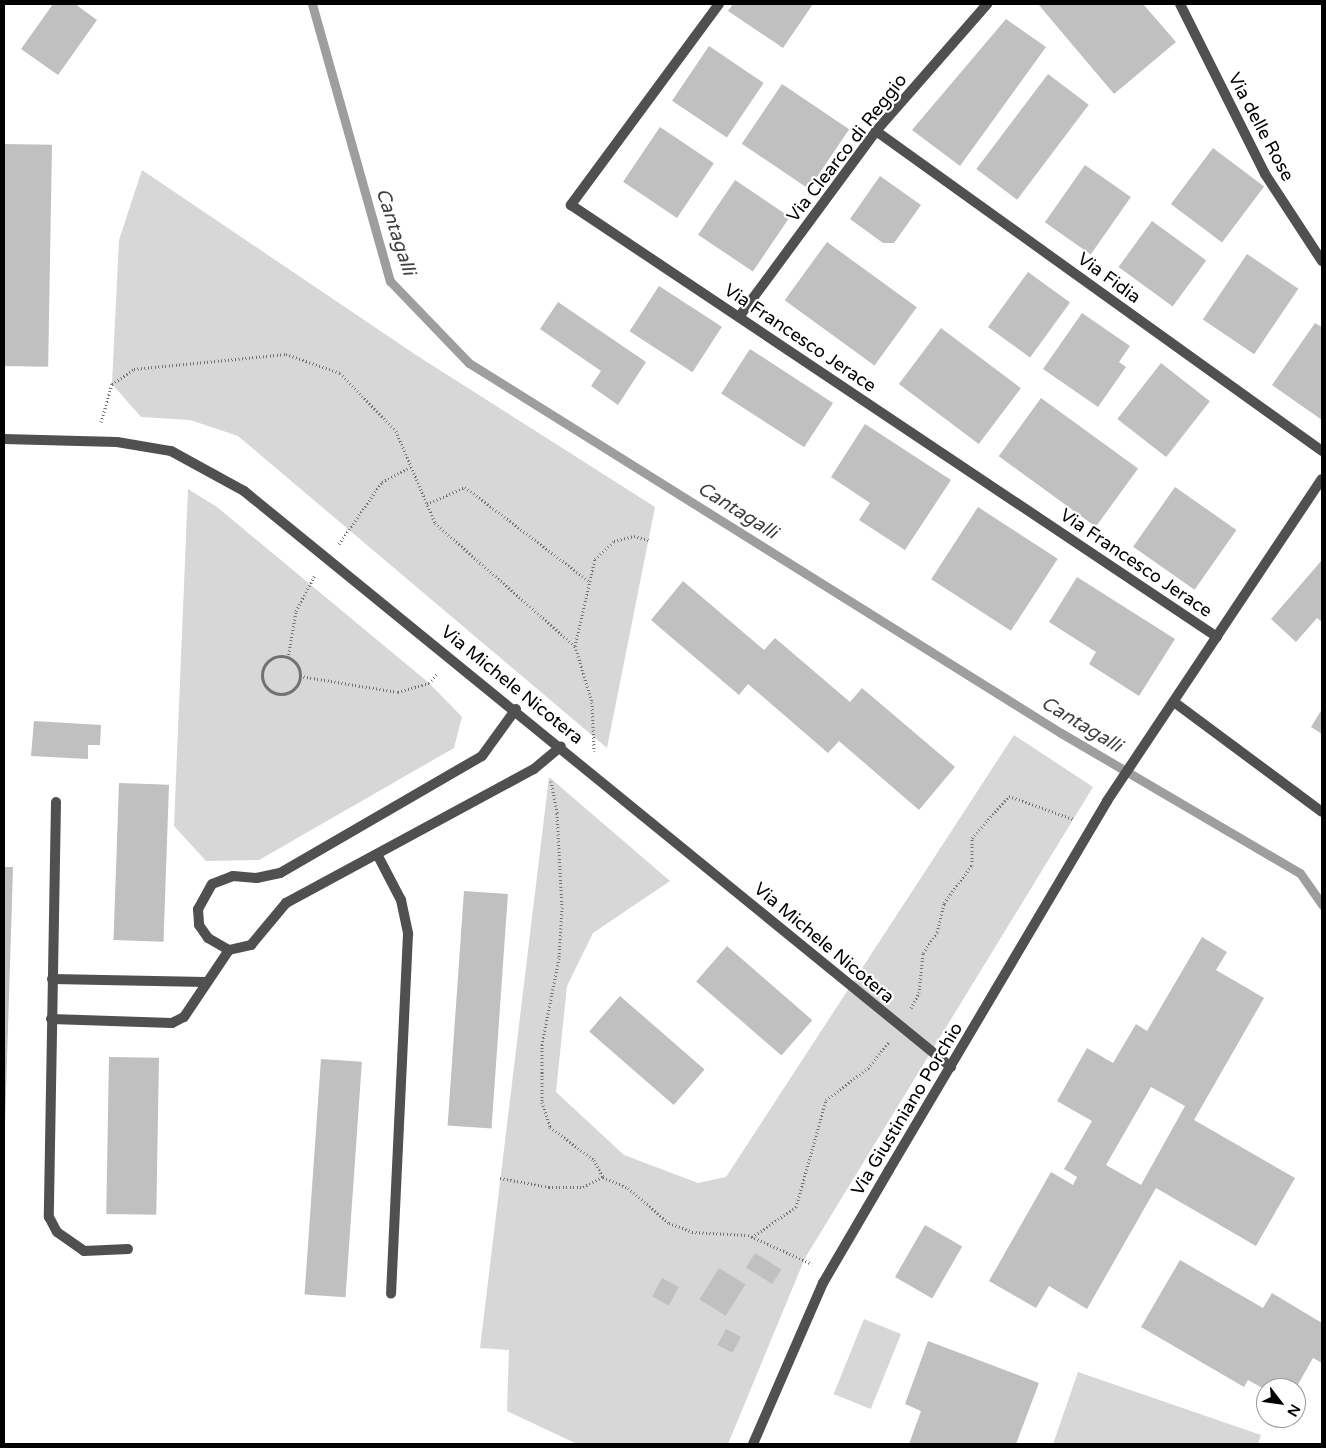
<!DOCTYPE html>
<style>
body{margin:0}
#map{position:relative;width:1326px;height:1448px;overflow:hidden;background:#fff;font-family:"Varela Round",sans-serif}
div>[style]{position:absolute}
[style*='--x']{left:calc(var(--x)*1px);top:calc(var(--y)*1px);width:calc(var(--w)*1px);rotate:calc(var(--a)*1deg)}
.green>*{inset:0;background:#d7d7d7;transform-origin:0 0}
.stream>*{height:9px;margin:-4.5px;padding:0 4.5px;transform-origin:4.5px;border-radius:4.5px;background:#9e9e9e}
.building>*{inset:0;background:#c0c0c0;transform-origin:0 0}
.path>*{height:3px;margin-top:-1.5px;transform-origin:0;background:repeating-linear-gradient(90deg,#727272 0 1px,transparent 0 3.5px)}
.path>.ring{margin:-1.5px;padding:0;box-sizing:content-box;background:none;border:3px solid #727272;border-radius:50%}
.service>*{height:10px;margin:-5px;padding:0 5px;transform-origin:5px;border-radius:5px;background:#505050}
.minor>*{height:10px;margin:-5px;padding:0 5px;transform-origin:5px;border-radius:5px;background:#505050}
span{translate:-50% -50%;white-space:nowrap;text-align:center;line-height:1.15;-webkit-text-stroke:4.5px #fff;paint-order:stroke}
.street-label{font-size:18px;color:#000}
.water-label{font-size:19px;color:#3f3f3f;font-style:italic}
.frame{position:absolute;inset:0;border:5px solid #000;pointer-events:none}
.north{position:absolute;left:1256px;top:1378px;width:50px;height:50px;box-sizing:border-box;background:#fff;border:1px solid #999;border-radius:50%;rotate:120deg;font-size:14px;font-weight:700;line-height:20px;text-align:center;color:#000}
.north::after{content:'';display:block;margin:auto;width:18px;height:22px;background:#000;clip-path:polygon(50% 0,100% 100%,50% 72%,0 100%)}
</style>
<div id="map">
<div class="green">
<i style="clip-path:polygon(142px 170px,416px 355px,655px 507px,607px 748px,238px 436px,190px 420px,141px 417px,112px 384px,119px 240px)"></i>
<i style="clip-path:polygon(188px 489px,217px 507px,429px 683px,462px 717px,454px 748px,259px 860px,206px 861px,174px 826px)"></i>
<i style="clip-path:polygon(1014px 735px,1093px 787px,805px 1258px,728px 1444px,577px 1444px,507px 1411px,509px 1350px,480px 1348px,549px 777px,670px 881px,593px 933px,567px 986px,556px 1092px,624px 1155px,698px 1183px,726px 1177px)"></i>
<i style="left:864px;top:1319px;width:40px;height:81px;rotate:22deg"></i>
<i style="clip-path:polygon(1078px 1372px,1261px 1435px,1258px 1444px,1053px 1444px)"></i>
</div>
<div class="stream">
<i style="--x:312;--y:4;--w:288;--a:74.3"></i>
<i style="--x:390;--y:281;--w:114;--a:46.1"></i>
<i style="--x:469;--y:363;--w:698;--a:32.01"></i>
<i style="--x:1061;--y:733;--w:277;--a:30.4"></i>
<i style="--x:1300;--y:873;--w:39;--a:55"></i>
</div>
<div class="building">
<i style="clip-path:polygon(53px 4px,75px 4px,97px 20px,58px 75px,21px 49px)"></i>
<i style="clip-path:polygon(733px 4px,813px 4px,783px 48px,728px 11px)"></i>
<i style="clip-path:polygon(1038px 4px,1143px 4px,1176px 42px,1114px 94px)"></i>
<i style="clip-path:polygon(1006px 19px,1046px 47px,960px 166px,912px 130px)"></i>
<i style="left:709px;top:46px;width:66px;height:66px;rotate:34deg"></i>
<i style="left:1048px;top:74px;width:51px;height:119px;rotate:37deg"></i>
<i style="left:782px;top:84px;width:81px;height:72px;rotate:34deg"></i>
<i style="left:660px;top:127px;width:65px;height:66px;rotate:34deg"></i>
<i style="left:5px;top:144px;width:47px;height:222px;rotate:1deg"></i>
<i style="left:1213px;top:148px;width:64px;height:70px;rotate:37deg"></i>
<i style="left:1085px;top:165px;width:56px;height:70px;rotate:35deg"></i>
<i style="clip-path:polygon(880px 176px,921px 205px,894px 243px,883px 243px,850px 219px)"></i>
<i style="left:735px;top:180px;width:66px;height:66px;rotate:34deg"></i>
<i style="left:1152px;top:221px;width:67px;height:57px;rotate:36deg"></i>
<i style="left:827px;top:242px;width:111px;height:72px;rotate:36deg"></i>
<i style="left:1247px;top:254px;width:62px;height:79px;rotate:34deg"></i>
<i style="left:1028px;top:272px;width:52px;height:68px;rotate:36deg"></i>
<i style="left:659px;top:286px;width:75px;height:54px;rotate:33deg"></i>
<i style="clip-path:polygon(558px 302px,646px 362px,618px 405px,591px 386px,601px 371px,540px 329px)"></i>
<i style="clip-path:polygon(1082px 313px,1130px 346px,1119px 362px,1126px 367px,1098px 407px,1043px 369px)"></i>
<i style="clip-path:polygon(1315px 323px,1322px 327px,1322px 420px,1272px 385px)"></i>
<i style="left:941px;top:328px;width:100px;height:70px;rotate:37deg"></i>
<i style="left:750px;top:349px;width:99px;height:53px;rotate:33deg"></i>
<i style="left:1161px;top:363px;width:62px;height:71px;rotate:38deg"></i>
<i style="left:1041px;top:398px;width:120px;height:72px;rotate:36deg"></i>
<i style="clip-path:polygon(865px 424px,951px 480px,905px 550px,859px 520px,870px 503px,831px 477px)"></i>
<i style="left:1175px;top:487px;width:75px;height:73px;rotate:35deg"></i>
<i style="left:978px;top:507px;width:95px;height:86px;rotate:33deg"></i>
<i style="clip-path:polygon(1322px 560px,1322px 622px,1317px 618px,1296px 642px,1271px 619px)"></i>
<i style="clip-path:polygon(1077px 577px,1175px 639px,1139px 696px,1089px 664px,1096px 652px,1049px 622px)"></i>
<i style="clip-path:polygon(683px 581px,764px 650px,775px 638px,850px 702px,862px 688px,955px 767px,919px 810px,839px 741px,828px 753px,748px 684px,739px 695px,651px 620px)"></i>
<i style="clip-path:polygon(1322px 709px,1322px 734px,1311px 727px)"></i>
<i style="clip-path:polygon(34px 721px,101px 725px,100px 745px,88px 745px,88px 759px,31px 756px)"></i>
<i style="left:119px;top:783px;width:50px;height:157px;rotate:2deg"></i>
<i style="clip-path:polygon(4px 867px,13px 867px,5px 1123px,4px 1123px)"></i>
<i style="left:464px;top:891px;width:44px;height:235px;rotate:4deg"></i>
<i style="clip-path:polygon(evenodd,1202px 937px,1227px 952px,1216px 970px,1264px 998px,1194px 1120px,1295px 1178px,1256px 1246px,1156px 1188px,1087px 1309px,1049px 1286px,1036px 1308px,989px 1281px,1051px 1172px,1073px 1185px,1077px 1177px,1064px 1169px,1092px 1121px,1057px 1101px,1087px 1048px,1113px 1063px,1136px 1024px,1147px 1031px,1202px 937px,1151px 1087px,1185px 1106px,1141px 1185px,1106px 1165px,1151px 1087px)"></i>
<i style="left:727px;top:946px;width:113px;height:47px;rotate:41deg"></i>
<i style="left:620px;top:996px;width:112px;height:47px;rotate:41deg"></i>
<i style="left:109px;top:1057px;width:50px;height:157px;rotate:1deg"></i>
<i style="left:321px;top:1059px;width:41px;height:236px;rotate:4deg"></i>
<i style="left:925px;top:1225px;width:43px;height:60px;rotate:30deg"></i>
<i style="left:755px;top:1253px;width:31px;height:17px;rotate:32deg"></i>
<i style="clip-path:polygon(1180px 1260px,1263px 1308px,1272px 1293px,1322px 1323px,1322px 1363px,1313px 1358px,1296px 1388px,1281px 1382px,1278px 1388px,1266px 1390px,1248px 1380px,1244px 1387px,1141px 1327px)"></i>
<i style="left:719px;top:1268px;width:31px;height:37px;rotate:32deg"></i>
<i style="left:662px;top:1278px;width:19px;height:21px;rotate:28deg"></i>
<i style="left:726px;top:1329px;width:17px;height:18px;rotate:28deg"></i>
<i style="clip-path:polygon(928px 1341px,1039px 1383px,1016px 1444px,909px 1444px,921px 1411px,905px 1404px)"></i>
</div>
<div class="path">
<i style="--x:101;--y:422;--w:40;--a:-74"></i>
<i style="--x:112;--y:384;--w:27;--a:-34"></i>
<i style="--x:134;--y:369;--w:153;--a:-5.6"></i>
<i style="--x:286;--y:354;--w:57;--a:19.4"></i>
<i style="--x:340;--y:373;--w:81;--a:46"></i>
<i style="--x:396;--y:431;--w:100;--a:67"></i>
<i style="--x:435;--y:523;--w:186;--a:41.3"></i>
<i style="--x:575;--y:646;--w:59;--a:73.1"></i>
<i style="--x:592;--y:702;--w:49;--a:87.7"></i>
<i style="--x:427;--y:504;--w:42;--a:-24.1"></i>
<i style="--x:465;--y:487;--w:157;--a:37.2"></i>
<i style="--x:339;--y:544;--w:75;--a:-55.3"></i>
<i style="--x:382;--y:482;--w:32;--a:-28"></i>
<i style="--x:575;--y:646;--w:89;--a:-77.1"></i>
<i style="--x:595;--y:559;--w:26;--a:-43"></i>
<i style="--x:614;--y:541;--w:21;--a:-14"></i>
<i style="--x:634;--y:536;--w:16;--a:15"></i>
<i class="ring" style="left:262px;top:656px;width:35px;height:35px"></i>
<i style="--x:288;--y:658;--w:48;--a:-80.3"></i>
<i style="--x:296;--y:611;--w:41;--a:-62.2"></i>
<i style="--x:300;--y:676;--w:99;--a:9.3"></i>
<i style="--x:398;--y:692;--w:32;--a:-16"></i>
<i style="--x:429;--y:683;--w:13;--a:-48"></i>
<i style="--x:551;--y:781;--w:33;--a:79"></i>
<i style="--x:557;--y:813;--w:94;--a:87"></i>
<i style="--x:562;--y:907;--w:51;--a:93.4"></i>
<i style="--x:559;--y:958;--w:88;--a:101.2"></i>
<i style="--x:542;--y:1044;--w:58;--a:90"></i>
<i style="--x:542;--y:1102;--w:26;--a:72"></i>
<i style="--x:550;--y:1127;--w:55;--a:36.9"></i>
<i style="--x:594;--y:1160;--w:19;--a:62"></i>
<i style="--x:603;--y:1177;--w:27;--a:24"></i>
<i style="--x:628;--y:1188;--w:54;--a:40.5"></i>
<i style="--x:669;--y:1223;--w:25;--a:21"></i>
<i style="--x:692;--y:1232;--w:56;--a:3.1"></i>
<i style="--x:748;--y:1235;--w:70;--a:24.4"></i>
<i style="--x:911;--y:1008;--w:17;--a:-62"></i>
<i style="--x:919;--y:993;--w:40;--a:-84.3"></i>
<i style="--x:923;--y:953;--w:25;--a:-56"></i>
<i style="--x:937;--y:932;--w:30;--a:-76"></i>
<i style="--x:944;--y:903;--w:47;--a:-53.6"></i>
<i style="--x:972;--y:865;--w:27;--a:-90"></i>
<i style="--x:972;--y:838;--w:56;--a:-48.6"></i>
<i style="--x:1009;--y:796;--w:68;--a:19.8"></i>
<i style="--x:500;--y:1178;--w:50;--a:10.4"></i>
<i style="--x:549;--y:1187;--w:34;--a:0"></i>
<i style="--x:583;--y:1187;--w:22;--a:-27"></i>
<i style="--x:752;--y:1237;--w:53;--a:-34.3"></i>
<i style="--x:796;--y:1207;--w:111;--a:-74.3"></i>
<i style="--x:826;--y:1100;--w:53;--a:-37.3"></i>
<i style="--x:868;--y:1068;--w:33;--a:-51"></i>
</div>
<div class="service">
<i style="--x:56;--y:802;--w:415;--a:91"></i>
<i style="--x:49;--y:1217;--w:17;--a:62"></i>
<i style="--x:57;--y:1232;--w:33;--a:35"></i>
<i style="--x:84;--y:1251;--w:44;--a:-2.6"></i>
<i style="--x:52;--y:979;--w:154;--a:1.1"></i>
<i style="--x:51;--y:1019;--w:121;--a:1.9"></i>
<i style="--x:172;--y:1023;--w:13;--a:-27"></i>
<i style="--x:184;--y:1017;--w:81;--a:-56.1"></i>
</div>
<div class="minor">
<i style="--x:719;--y:4;--w:250;--a:126.4"></i>
<i style="--x:571;--y:205;--w:777;--a:33.77"></i>
<i style="--x:1180;--y:4;--w:190;--a:63.4"></i>
<i style="--x:1265;--y:174;--w:104;--a:56.8"></i>
<i style="--x:876;--y:131;--w:549;--a:35.66"></i>
<i style="--x:739;--y:317;--w:231;--a:-53.6"></i>
<i style="--x:876;--y:131;--w:169;--a:-48.8"></i>
<i style="--x:4;--y:439;--w:113;--a:1.5"></i>
<i style="--x:117;--y:442;--w:55;--a:9.5"></i>
<i style="--x:171;--y:451;--w:83;--a:28.7"></i>
<i style="--x:244;--y:491;--w:912;--a:39.17"></i>
<i style="--x:1174;--y:702;--w:184;--a:36.6"></i>
<i style="--x:516;--y:709;--w:58;--a:125.9"></i>
<i style="--x:482;--y:756;--w:233;--a:149.9"></i>
<i style="--x:280;--y:873;--w:24;--a:168"></i>
<i style="--x:257;--y:878;--w:24;--a:-175"></i>
<i style="--x:233;--y:876;--w:22;--a:159"></i>
<i style="--x:212;--y:884;--w:29;--a:119"></i>
<i style="--x:198;--y:909;--w:16;--a:86"></i>
<i style="--x:199;--y:925;--w:16;--a:55"></i>
<i style="--x:208;--y:938;--w:24;--a:30"></i>
<i style="--x:229;--y:950;--w:23;--a:-13"></i>
<i style="--x:251;--y:945;--w:55;--a:-50.2"></i>
<i style="--x:286;--y:903;--w:282;--a:-28.4"></i>
<i style="--x:534;--y:769;--w:35;--a:-40"></i>
<i style="--x:378;--y:856;--w:50;--a:62.4"></i>
<i style="--x:401;--y:900;--w:35;--a:78"></i>
<i style="--x:408;--y:934;--w:360;--a:92.7"></i>
<i style="--x:753;--y:1444;--w:176;--a:-66.5"></i>
<i style="--x:823;--y:1283;--w:131;--a:-59.7"></i>
<i style="--x:889;--y:1170;--w:429;--a:-59.4"></i>
<i style="--x:1107;--y:801;--w:387;--a:-56.3"></i>
</div>
<div class="street-label">
<span style="left:1261px;top:127px;rotate:62deg">Via delle Rose</span>
<span style="left:847px;top:148px;rotate:-52deg">Via Clearco di Reggio</span>
<span style="left:1109px;top:278px;rotate:36deg">Via Fidia</span>
<span style="left:800px;top:338px;rotate:34deg">Via Francesco Jerace</span>
<span style="left:1136px;top:563px;rotate:34deg">Via Francesco Jerace</span>
<span style="left:512px;top:685px;rotate:39deg">Via Michele Nicotera</span>
<span style="left:824px;top:943px;rotate:40deg">Via Michele Nicotera</span>
<span style="left:907px;top:1109px;rotate:-59deg">Via Giustiniano Porchio</span>
</div>
<div class="water-label">
<span style="left:395px;top:232px;rotate:72deg">Cantagalli</span>
<span style="left:737px;top:511px;rotate:32deg">Cantagalli</span>
<span style="left:1081px;top:725px;rotate:31deg">Cantagalli</span>
</div>
<div class="frame"></div>
<div class="north">N</div>
</div>
